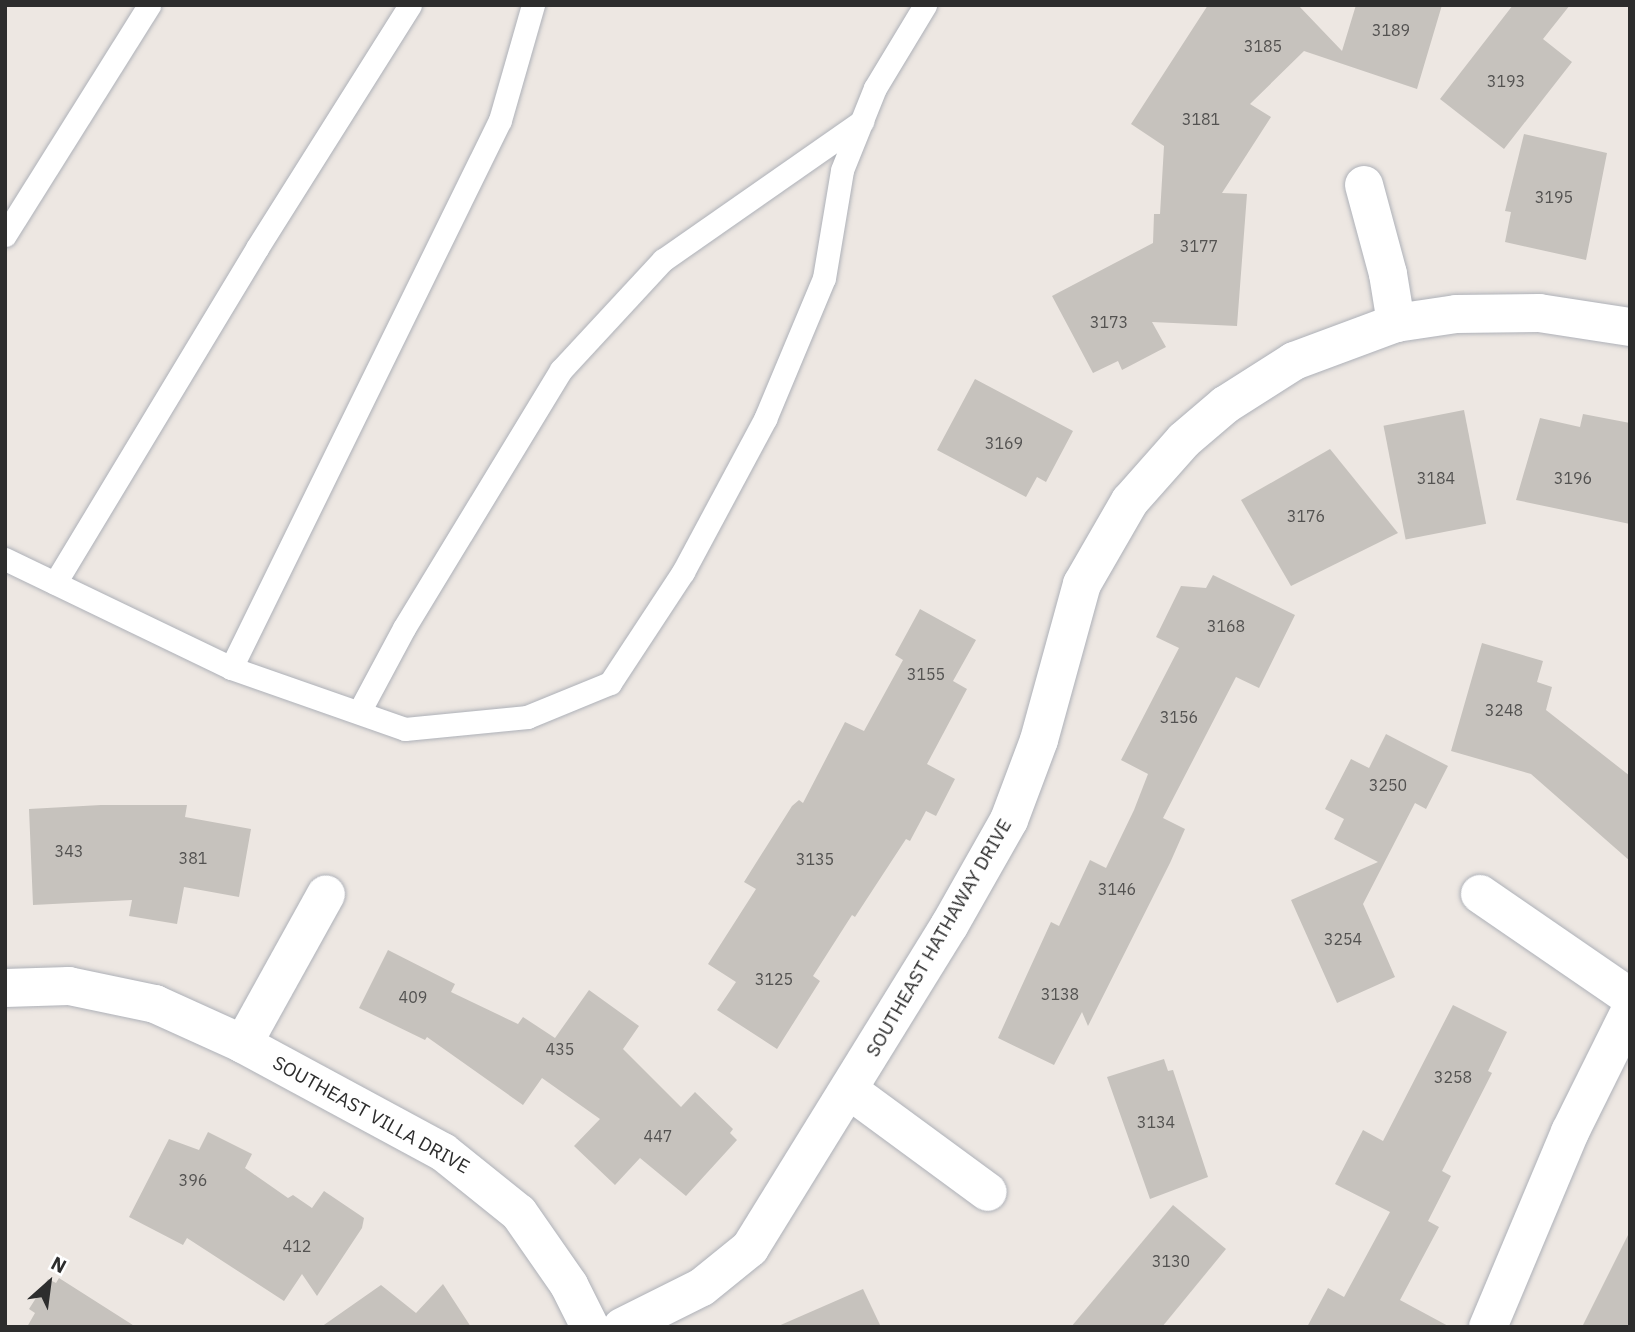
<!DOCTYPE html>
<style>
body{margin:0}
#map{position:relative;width:1635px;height:1332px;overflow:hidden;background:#ede7e2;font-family:"IBM Plex Sans",sans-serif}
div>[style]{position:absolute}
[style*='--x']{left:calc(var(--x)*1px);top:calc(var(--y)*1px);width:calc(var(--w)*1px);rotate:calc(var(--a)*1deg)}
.building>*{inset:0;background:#c6c2bd;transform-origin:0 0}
.roads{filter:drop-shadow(0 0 2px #aeb1b8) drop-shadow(0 0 2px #aeb1b8)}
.service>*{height:23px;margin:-11.5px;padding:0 11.5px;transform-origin:11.5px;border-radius:11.5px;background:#fff}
.minor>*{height:38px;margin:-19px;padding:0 19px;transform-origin:19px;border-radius:19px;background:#fff}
span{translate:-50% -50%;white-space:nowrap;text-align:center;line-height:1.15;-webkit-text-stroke:7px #fff;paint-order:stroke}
.number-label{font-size:16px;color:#535251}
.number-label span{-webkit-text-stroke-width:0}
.street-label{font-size:19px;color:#2d2d2d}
.frame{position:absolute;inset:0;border:7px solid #2d2d2d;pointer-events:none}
.north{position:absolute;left:14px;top:1248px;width:70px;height:70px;-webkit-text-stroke:5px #fff;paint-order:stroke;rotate:28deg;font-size:19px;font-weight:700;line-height:28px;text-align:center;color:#2d2d2d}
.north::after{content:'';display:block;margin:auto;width:24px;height:32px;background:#2d2d2d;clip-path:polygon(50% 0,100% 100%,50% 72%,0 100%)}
</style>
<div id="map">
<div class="building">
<i style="clip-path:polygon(1208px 5px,1298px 5px,1342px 51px,1356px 5px,1442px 5px,1417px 89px,1304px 51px,1250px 104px,1271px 117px,1222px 193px,1247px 194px,1237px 326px,1152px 322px,1166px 347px,1122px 370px,1118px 361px,1093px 373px,1052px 296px,1153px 243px,1154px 214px,1160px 214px,1164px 146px,1131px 124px)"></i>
<i style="clip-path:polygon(1513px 5px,1570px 5px,1543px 39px,1572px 62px,1504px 149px,1440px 99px)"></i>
<i style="clip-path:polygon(1524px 134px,1607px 153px,1586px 260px,1505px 242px,1511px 212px,1505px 211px)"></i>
<i style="clip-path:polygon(975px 379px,1073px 431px,1046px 482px,1037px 477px,1026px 497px,937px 450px)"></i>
<i style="left:1464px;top:410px;width:116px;height:82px;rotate:79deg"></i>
<i style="clip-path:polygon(1583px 414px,1630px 423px,1630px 524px,1516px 500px,1540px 418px,1580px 427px)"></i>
<i style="clip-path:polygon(1330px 449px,1398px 533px,1291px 586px,1241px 500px)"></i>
<i style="clip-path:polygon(1213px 575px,1295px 615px,1259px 688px,1236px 677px,1163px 818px,1185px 829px,1170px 863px,1088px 1026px,1082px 1012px,1054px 1065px,998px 1038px,1051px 922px,1059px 926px,1090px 860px,1106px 868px,1134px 810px,1148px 774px,1121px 760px,1179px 648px,1156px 637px,1181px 586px,1206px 588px)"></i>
<i style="clip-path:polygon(920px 609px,976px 640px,953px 681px,967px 689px,927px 764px,955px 779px,936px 816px,926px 811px,910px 841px,906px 839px,855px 917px,852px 915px,813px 976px,820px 981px,777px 1049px,717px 1010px,736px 982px,708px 964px,756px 889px,744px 882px,792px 806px,799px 800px,803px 803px,845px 722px,864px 731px,903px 660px,895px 655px)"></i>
<i style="clip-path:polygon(1482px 643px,1543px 661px,1537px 682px,1552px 687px,1546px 710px,1630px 776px,1630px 861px,1531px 774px,1451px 751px)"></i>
<i style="clip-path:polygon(1386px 734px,1448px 766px,1426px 809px,1415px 803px,1363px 904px,1395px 977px,1337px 1003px,1291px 900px,1378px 862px,1334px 839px,1344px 819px,1325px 809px,1351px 759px,1369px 768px)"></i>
<i style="clip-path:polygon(101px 805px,187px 805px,185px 817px,251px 829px,239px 897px,184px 887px,177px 924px,129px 916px,132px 900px,33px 905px,29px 809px)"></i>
<i style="clip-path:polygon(388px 950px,455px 984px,451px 992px,518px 1024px,523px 1017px,555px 1038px,589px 990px,639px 1026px,623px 1049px,681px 1107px,695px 1092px,733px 1129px,730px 1133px,737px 1140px,686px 1196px,640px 1158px,615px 1185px,574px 1146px,600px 1119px,542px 1078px,523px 1105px,427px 1037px,425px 1040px,359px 1008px)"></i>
<i style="clip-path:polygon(1453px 1005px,1507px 1032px,1488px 1071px,1492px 1073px,1442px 1171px,1451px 1176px,1428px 1221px,1439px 1227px,1400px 1300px,1450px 1327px,1307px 1327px,1328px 1288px,1344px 1297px,1390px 1212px,1335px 1184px,1363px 1130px,1383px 1141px)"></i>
<i style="clip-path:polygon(1164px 1059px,1168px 1071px,1173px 1070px,1208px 1177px,1150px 1199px,1107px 1077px)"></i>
<i style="clip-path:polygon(208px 1132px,252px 1154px,245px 1168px,288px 1198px,293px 1195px,312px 1208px,324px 1191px,364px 1218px,362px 1228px,317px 1296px,302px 1274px,284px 1301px,187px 1238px,183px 1245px,129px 1217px,169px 1139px,199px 1150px)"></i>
<i style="clip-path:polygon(1173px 1205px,1226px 1249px,1162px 1327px,1071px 1327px)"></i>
<i style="clip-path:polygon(1630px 1231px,1630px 1327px,1582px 1327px)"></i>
<i style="clip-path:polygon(59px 1278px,136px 1327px,27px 1327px,35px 1313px,29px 1309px,48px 1279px,56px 1283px)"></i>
<i style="clip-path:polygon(443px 1284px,471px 1327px,321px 1327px,381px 1285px,416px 1313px)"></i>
<i style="clip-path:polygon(863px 1289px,881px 1327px,776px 1327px)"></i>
</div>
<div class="roads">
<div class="service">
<i style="--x:5;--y:235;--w:271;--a:-57.9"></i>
<i style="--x:5;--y:559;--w:251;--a:25.7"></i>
<i style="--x:231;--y:668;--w:184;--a:19.3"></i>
<i style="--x:405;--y:729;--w:123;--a:-5.6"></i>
<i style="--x:527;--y:717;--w:90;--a:-22.3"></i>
<i style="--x:610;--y:683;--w:133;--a:-56.7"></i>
<i style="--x:683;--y:572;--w:174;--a:-61.8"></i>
<i style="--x:765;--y:419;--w:153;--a:-67.3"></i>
<i style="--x:824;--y:278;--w:109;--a:-80.5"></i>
<i style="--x:842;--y:170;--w:88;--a:-68.1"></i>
<i style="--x:875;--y:88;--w:97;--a:-58.9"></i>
<i style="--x:55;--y:583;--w:391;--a:-58.9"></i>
<i style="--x:257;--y:248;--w:287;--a:-57.8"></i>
<i style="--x:231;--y:668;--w:610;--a:-63.85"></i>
<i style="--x:500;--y:120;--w:120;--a:-74"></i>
<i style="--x:359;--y:712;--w:95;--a:-61.8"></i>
<i style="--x:404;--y:628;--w:302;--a:-58.7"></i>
<i style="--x:561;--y:370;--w:150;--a:-47.2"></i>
<i style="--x:663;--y:260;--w:243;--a:-34.9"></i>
</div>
<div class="minor">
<i style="--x:1364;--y:185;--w:92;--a:74.9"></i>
<i style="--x:1388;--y:274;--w:50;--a:80.7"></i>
<i style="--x:1480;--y:894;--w:182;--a:34.5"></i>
<i style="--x:5;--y:988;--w:64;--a:-1.8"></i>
<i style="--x:69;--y:986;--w:88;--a:11.8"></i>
<i style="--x:155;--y:1004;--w:97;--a:24.4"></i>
<i style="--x:243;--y:1044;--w:227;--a:28.4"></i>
<i style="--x:443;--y:1152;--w:97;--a:38.8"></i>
<i style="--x:519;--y:1213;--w:88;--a:55.2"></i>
<i style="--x:569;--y:1285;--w:47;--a:63.4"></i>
<i style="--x:243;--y:1044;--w:171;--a:-61"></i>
<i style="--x:849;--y:1090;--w:172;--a:36.3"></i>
<i style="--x:622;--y:1327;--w:89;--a:-26.6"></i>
<i style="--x:702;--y:1287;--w:62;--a:-39.1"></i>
<i style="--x:750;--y:1248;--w:379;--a:-58.3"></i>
<i style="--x:949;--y:926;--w:122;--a:-60.5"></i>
<i style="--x:1009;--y:820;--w:85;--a:-69.4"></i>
<i style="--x:1039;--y:740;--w:162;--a:-74.6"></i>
<i style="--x:1082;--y:584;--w:96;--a:-60"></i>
<i style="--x:1130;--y:501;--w:81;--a:-48.5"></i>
<i style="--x:1184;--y:440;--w:54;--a:-40.5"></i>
<i style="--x:1225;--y:405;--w:82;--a:-32.5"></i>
<i style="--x:1294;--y:361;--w:109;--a:-20.4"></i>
<i style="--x:1396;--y:323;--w:61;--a:-8.5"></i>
<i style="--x:1456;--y:314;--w:83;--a:-0.7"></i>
<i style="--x:1539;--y:313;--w:92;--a:8.7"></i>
<i style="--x:1488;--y:1327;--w:212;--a:-67.2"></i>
<i style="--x:1570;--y:1132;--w:135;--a:-63.6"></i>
</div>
</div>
<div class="number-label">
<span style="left:1391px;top:30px">3189</span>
<span style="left:1263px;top:46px">3185</span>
<span style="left:1506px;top:81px">3193</span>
<span style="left:1201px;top:119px">3181</span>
<span style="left:1554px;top:197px">3195</span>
<span style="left:1199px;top:246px">3177</span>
<span style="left:1109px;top:322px">3173</span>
<span style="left:1004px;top:443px">3169</span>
<span style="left:1436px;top:478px">3184</span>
<span style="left:1573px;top:478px">3196</span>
<span style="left:1306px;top:516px">3176</span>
<span style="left:1226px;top:626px">3168</span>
<span style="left:926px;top:674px">3155</span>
<span style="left:1504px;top:710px">3248</span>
<span style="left:1179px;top:717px">3156</span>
<span style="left:1388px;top:785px">3250</span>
<span style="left:69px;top:851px">343</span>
<span style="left:193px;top:858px">381</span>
<span style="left:815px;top:859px">3135</span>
<span style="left:1117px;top:889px">3146</span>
<span style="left:1343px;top:939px">3254</span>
<span style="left:774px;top:979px">3125</span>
<span style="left:1060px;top:994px">3138</span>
<span style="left:413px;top:997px">409</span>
<span style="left:560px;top:1049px">435</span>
<span style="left:1453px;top:1077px">3258</span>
<span style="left:1156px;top:1122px">3134</span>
<span style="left:658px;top:1136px">447</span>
<span style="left:193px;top:1180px">396</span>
<span style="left:297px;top:1246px">412</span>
<span style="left:1171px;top:1261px">3130</span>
</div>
<div class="street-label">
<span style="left:939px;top:938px;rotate:-60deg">SOUTHEAST HATHAWAY DRIVE</span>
<span style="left:371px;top:1115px;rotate:29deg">SOUTHEAST VILLA DRIVE</span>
</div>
<div class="frame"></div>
<div class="north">N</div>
</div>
